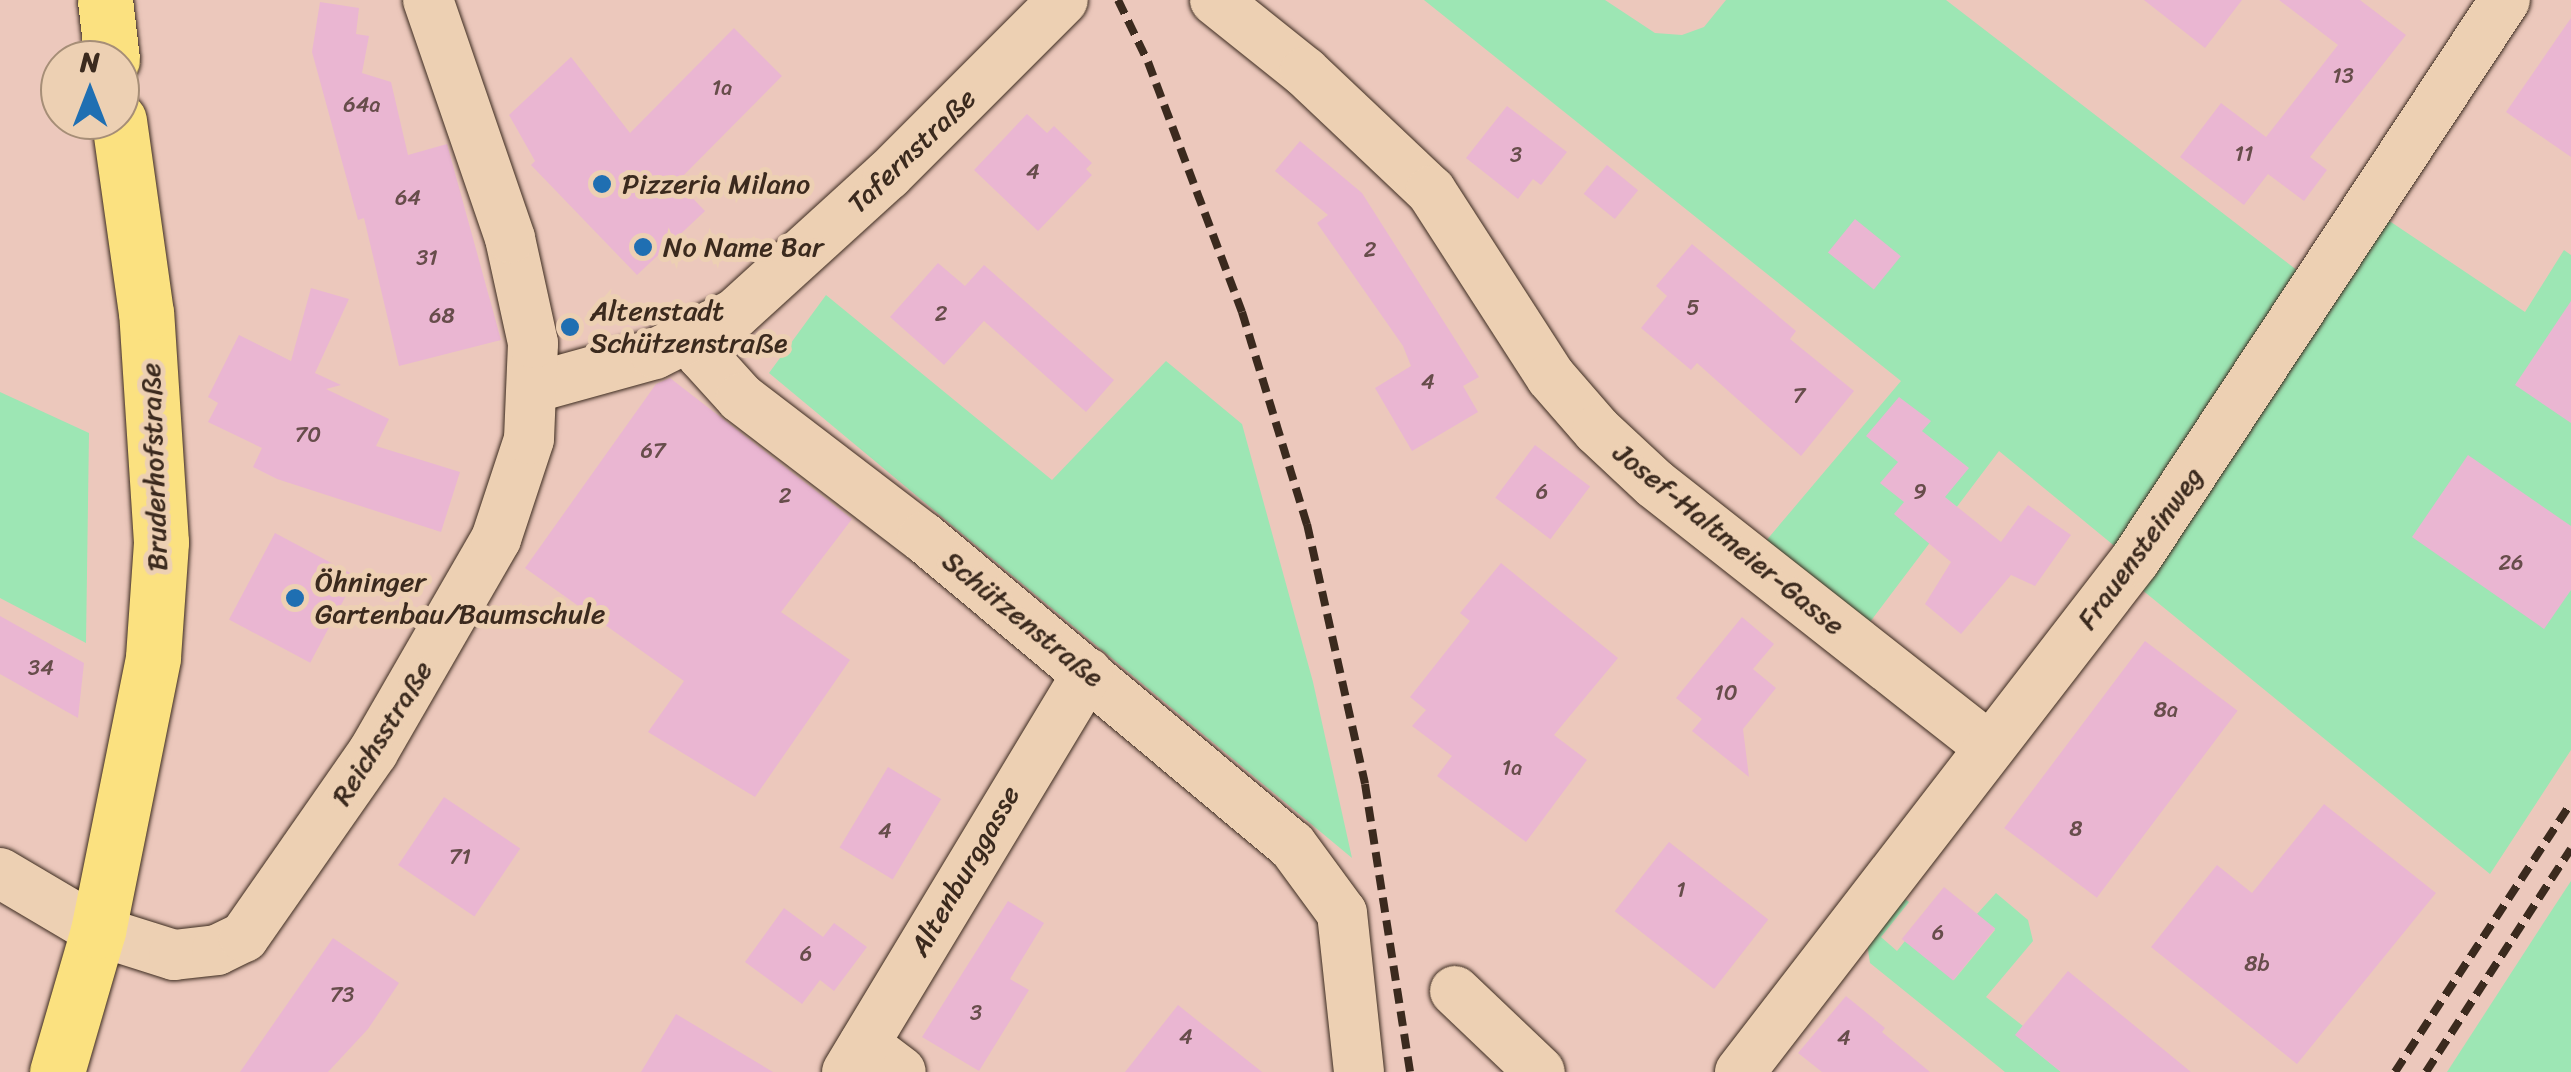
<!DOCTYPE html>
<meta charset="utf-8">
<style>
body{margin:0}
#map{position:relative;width:2571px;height:1072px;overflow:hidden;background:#ecc8bc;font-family:Sriracha,sans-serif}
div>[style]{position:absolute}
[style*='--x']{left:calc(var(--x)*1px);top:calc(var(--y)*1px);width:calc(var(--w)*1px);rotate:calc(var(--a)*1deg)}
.green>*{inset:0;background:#9de6b4}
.building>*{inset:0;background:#eab6d2;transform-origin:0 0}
.roads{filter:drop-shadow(0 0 2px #3b2a1e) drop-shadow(0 0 2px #3b2a1e)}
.minor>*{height:50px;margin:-25px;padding:0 25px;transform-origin:25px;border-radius:25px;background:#edd0b3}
.primary>*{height:55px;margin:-27.5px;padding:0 27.5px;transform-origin:27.5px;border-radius:27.5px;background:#fbe180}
.rail>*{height:8px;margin-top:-4px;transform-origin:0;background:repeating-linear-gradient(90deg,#3b2a1e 0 15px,transparent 0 23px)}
.dots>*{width:28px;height:28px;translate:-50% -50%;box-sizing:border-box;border:5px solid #edd0b3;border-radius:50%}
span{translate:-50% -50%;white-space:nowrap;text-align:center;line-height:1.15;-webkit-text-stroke:10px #edd0b3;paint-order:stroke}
.number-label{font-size:22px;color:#674d4b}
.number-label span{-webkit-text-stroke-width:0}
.street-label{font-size:28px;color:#3b2a1e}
.poi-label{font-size:28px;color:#3b2a1e}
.left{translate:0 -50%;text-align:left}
.north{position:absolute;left:40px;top:40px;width:100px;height:100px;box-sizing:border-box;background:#edd0b3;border:2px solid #a68e77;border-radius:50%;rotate:0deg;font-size:28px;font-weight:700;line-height:40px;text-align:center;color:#3b2a1e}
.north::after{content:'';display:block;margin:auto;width:35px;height:45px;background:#1f6fb2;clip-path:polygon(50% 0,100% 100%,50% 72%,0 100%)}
</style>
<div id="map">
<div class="green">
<i style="clip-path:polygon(1424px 0,1605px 0,1655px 33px,1682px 35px,1704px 27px,1726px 0,1946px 0,2307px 278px,2123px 553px,1999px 451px,1867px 626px,1765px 542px,1901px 381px)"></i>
<i style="clip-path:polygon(2379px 214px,2525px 312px,2564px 250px,2571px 255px,2571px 750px,2490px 874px,2141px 589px)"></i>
<i style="clip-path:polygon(826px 295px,1052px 480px,1166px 361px,1242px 424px,1313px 682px,1352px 858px,769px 373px)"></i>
<i style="clip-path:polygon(0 392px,89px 433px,86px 643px,0 598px)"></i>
<i style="clip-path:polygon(2571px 881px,2571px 1072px,2447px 1072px,2548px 916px)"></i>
<i style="clip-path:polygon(1897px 893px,1909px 902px,1881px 937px,1897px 951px,1905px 941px,1954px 980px,1995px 930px,1977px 914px,1996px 893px,2028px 920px,2033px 941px,1986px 997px,2023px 1026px,2016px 1035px,2061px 1072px,2005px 1072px,1870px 963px,1866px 937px)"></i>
</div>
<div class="building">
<i style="clip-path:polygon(2144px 0,2242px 0,2205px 48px)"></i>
<i style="clip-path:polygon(2279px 0,2360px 0,2406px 35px,2310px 157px,2327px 170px,2304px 201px,2268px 174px,2244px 205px,2180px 157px,2221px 103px,2266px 137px,2338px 45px)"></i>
<i style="clip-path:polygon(320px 2px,359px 8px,356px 34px,369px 36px,362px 73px,391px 82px,408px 155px,447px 144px,501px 340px,399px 366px,364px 218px,358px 220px,312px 52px)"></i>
<i style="clip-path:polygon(2571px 18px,2571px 157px,2506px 112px)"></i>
<i style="clip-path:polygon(734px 28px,782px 76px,677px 182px,705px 211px,637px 275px,531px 165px,535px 161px,509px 115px,571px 57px,630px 133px)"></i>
<i style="clip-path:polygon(1507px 106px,1567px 152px,1541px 185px,1533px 179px,1518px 199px,1466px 158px)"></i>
<i style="clip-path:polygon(1027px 114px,1047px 133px,1054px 126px,1092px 163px,1086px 169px,1092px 175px,1038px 231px,974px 170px)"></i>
<i style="clip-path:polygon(1300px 141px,1362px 193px,1479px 377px,1463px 386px,1478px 412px,1412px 451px,1375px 388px,1411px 366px,1403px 346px,1317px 223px,1328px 215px,1275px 171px)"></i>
<i style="left:1607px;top:165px;width:40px;height:37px;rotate:39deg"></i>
<i style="left:1855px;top:219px;width:59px;height:43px;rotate:39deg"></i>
<i style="clip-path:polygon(1692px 244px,1796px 331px,1790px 339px,1854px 391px,1801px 456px,1697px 363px,1691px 370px,1641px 328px,1667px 296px,1656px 286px)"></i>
<i style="clip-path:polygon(938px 263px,965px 286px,984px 265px,1114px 380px,1086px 412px,984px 321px,944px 365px,890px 317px)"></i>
<i style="clip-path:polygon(311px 288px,349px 299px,315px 373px,341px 385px,326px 389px,389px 419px,376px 446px,460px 472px,441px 532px,277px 479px,253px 467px,262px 448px,208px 422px,218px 403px,208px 397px,239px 335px,291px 361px)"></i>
<i style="clip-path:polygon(2571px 301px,2571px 423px,2515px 385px)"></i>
<i style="clip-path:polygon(670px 378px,852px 519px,781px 612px,850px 660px,755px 797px,648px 732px,684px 681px,525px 568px,656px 384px)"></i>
<i style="clip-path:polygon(1899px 397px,1931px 421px,1922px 431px,1969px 468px,1945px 497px,2001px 542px,2028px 505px,2071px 535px,2035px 586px,2011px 575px,1961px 634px,1925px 604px,1951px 562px,1894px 514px,1904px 502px,1880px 483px,1898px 462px,1866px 436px)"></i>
<i style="left:1535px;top:445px;width:69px;height:66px;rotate:37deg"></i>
<i style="clip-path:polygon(2468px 455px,2571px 526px,2571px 590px,2544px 629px,2412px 537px)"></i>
<i style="left:275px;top:533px;width:92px;height:98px;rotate:28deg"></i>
<i style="clip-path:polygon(1501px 563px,1618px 658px,1554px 735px,1587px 760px,1526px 842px,1437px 776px,1452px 756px,1412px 726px,1426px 710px,1410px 697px,1470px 621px,1460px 613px)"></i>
<i style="clip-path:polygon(0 616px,84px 663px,78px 718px,0 674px)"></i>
<i style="clip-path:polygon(1742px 617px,1774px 644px,1753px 669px,1776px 688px,1743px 729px,1749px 777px,1692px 731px,1702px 719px,1676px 698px)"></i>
<i style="left:2145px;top:641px;width:116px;height:234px;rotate:37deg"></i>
<i style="left:888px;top:767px;width:62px;height:94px;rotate:31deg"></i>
<i style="left:444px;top:797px;width:92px;height:82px;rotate:34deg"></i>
<i style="clip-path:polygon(2324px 804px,2436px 893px,2297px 1064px,2151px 947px,2217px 865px,2252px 893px)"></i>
<i style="left:1669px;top:842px;width:126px;height:88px;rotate:38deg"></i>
<i style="left:1944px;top:887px;width:66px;height:67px;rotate:39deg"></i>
<i style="clip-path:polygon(1008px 901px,1044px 923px,1010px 979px,1029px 990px,979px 1071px,922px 1037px)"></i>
<i style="clip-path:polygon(784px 908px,823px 937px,834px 923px,867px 947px,834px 991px,820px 980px,802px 1004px,745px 962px)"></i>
<i style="clip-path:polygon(333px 938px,399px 983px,368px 1029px,328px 1072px,240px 1072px)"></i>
<i style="clip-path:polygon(2068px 971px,2191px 1072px,2061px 1072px,2015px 1035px)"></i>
<i style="clip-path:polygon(1846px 996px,1885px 1028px,1882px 1032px,1930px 1072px,1822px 1072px,1798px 1053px)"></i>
<i style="clip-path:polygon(1178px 1005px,1262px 1072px,1125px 1072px)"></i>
<i style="clip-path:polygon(676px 1014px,773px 1072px,641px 1072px)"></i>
</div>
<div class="roads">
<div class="minor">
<i style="--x:1215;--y:0;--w:115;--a:38.7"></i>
<i style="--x:1305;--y:72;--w:173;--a:43.4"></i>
<i style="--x:1431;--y:191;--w:221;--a:57.2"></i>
<i style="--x:1551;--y:377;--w:70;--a:49"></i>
<i style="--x:1597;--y:430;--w:79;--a:43"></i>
<i style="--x:1655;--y:484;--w:424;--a:38.2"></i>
<i style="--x:696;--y:337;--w:19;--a:72"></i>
<i style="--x:702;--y:355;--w:58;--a:47.8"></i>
<i style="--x:741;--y:398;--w:229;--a:37.4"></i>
<i style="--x:923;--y:537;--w:481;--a:39.9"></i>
<i style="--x:1292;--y:845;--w:84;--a:53.7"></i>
<i style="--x:1342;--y:913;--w:160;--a:83.9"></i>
<i style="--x:536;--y:387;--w:123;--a:-15.5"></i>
<i style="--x:655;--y:354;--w:89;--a:-26.6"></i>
<i style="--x:735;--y:314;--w:207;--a:-42.3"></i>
<i style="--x:888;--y:175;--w:247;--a:-45"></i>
<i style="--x:0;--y:873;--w:114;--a:30.6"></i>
<i style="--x:98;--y:931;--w:80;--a:17.5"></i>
<i style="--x:174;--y:955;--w:43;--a:-6.6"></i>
<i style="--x:217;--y:950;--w:30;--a:-26"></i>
<i style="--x:244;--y:937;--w:226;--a:-55.1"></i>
<i style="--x:373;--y:752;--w:246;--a:-60"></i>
<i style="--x:496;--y:539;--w:105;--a:-71.7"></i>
<i style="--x:529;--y:439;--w:96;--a:-87.6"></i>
<i style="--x:533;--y:343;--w:107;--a:-102.4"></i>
<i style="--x:510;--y:238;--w:252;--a:-109"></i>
<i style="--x:1455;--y:991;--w:117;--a:43.6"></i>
<i style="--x:864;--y:1044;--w:46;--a:37.1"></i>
<i style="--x:847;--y:1072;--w:466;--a:-58.9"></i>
<i style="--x:1740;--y:1072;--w:647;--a:-52.35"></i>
<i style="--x:2135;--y:560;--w:671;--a:-56.55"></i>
</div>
<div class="primary">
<i style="--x:105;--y:0;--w:60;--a:83.3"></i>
<i style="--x:57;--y:1072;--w:147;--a:-73.8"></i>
<i style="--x:98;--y:931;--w:279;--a:-78.6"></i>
<i style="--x:153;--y:657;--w:115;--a:-86"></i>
<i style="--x:161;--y:542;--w:229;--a:-93.7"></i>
<i style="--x:146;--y:313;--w:195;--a:-98"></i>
</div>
</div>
<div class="rail">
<i style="--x:1118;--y:0;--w:69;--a:64.2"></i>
<i style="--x:1148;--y:62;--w:267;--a:69.4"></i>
<i style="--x:1242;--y:312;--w:222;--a:73"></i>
<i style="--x:1307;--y:524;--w:266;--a:77.4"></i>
<i style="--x:1365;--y:784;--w:291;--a:81.1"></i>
<i style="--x:2395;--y:1072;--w:321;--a:-56.8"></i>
<i style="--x:2426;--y:1072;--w:266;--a:-57"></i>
</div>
<div class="dots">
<i style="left:602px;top:184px;background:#1f6fb2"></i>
<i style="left:643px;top:247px;background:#1f6fb2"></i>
<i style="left:570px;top:327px;background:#1f6fb2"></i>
<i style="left:295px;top:598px;background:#1f6fb2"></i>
</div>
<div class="number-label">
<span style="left:2343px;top:76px">13</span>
<span style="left:722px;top:88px">1a</span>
<span style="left:362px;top:105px">64a</span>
<span style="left:2244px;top:154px">11</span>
<span style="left:1516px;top:155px">3</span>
<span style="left:1033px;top:172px">4</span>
<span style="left:408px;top:198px">64</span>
<span style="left:1370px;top:250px">2</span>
<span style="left:427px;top:258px">31</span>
<span style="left:1693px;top:308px">5</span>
<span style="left:941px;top:314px">2</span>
<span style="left:442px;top:316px">68</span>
<span style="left:1428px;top:382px">4</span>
<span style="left:1799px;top:396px">7</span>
<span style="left:308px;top:435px">70</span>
<span style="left:653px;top:451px">67</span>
<span style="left:1542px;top:492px">6</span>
<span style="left:1920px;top:492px">9</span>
<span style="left:785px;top:496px">2</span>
<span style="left:2511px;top:563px">26</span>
<span style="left:41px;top:668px">34</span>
<span style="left:1726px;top:693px">10</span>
<span style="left:2166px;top:710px">8a</span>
<span style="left:1512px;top:768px">1a</span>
<span style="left:2076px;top:829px">8</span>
<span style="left:885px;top:831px">4</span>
<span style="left:460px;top:857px">71</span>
<span style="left:1681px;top:890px">1</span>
<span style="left:1938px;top:933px">6</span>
<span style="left:806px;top:954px">6</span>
<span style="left:2257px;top:964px">8b</span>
<span style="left:342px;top:995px">73</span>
<span style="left:976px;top:1013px">3</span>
<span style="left:1186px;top:1037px">4</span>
<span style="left:1844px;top:1038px">4</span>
</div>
<div class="street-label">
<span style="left:912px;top:151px;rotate:-44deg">Tafernstraße</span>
<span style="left:154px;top:467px;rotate:-92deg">Bruderhofstraße</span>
<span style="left:1729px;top:539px;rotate:39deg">Josef-Haltmeier-Gasse</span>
<span style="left:2140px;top:548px;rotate:-54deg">Frauensteinweg</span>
<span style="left:1023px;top:619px;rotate:39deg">Schützenstraße</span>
<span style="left:382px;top:733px;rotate:-58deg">Reichsstraße</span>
<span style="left:965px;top:871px;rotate:-60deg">Altenburggasse</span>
</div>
<div class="poi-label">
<span class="left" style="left:622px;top:184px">Pizzeria Milano</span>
<span class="left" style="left:663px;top:247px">No Name Bar</span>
<span class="left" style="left:590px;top:327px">Altenstadt<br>Schützenstraße</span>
<span class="left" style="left:315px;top:598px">Öhninger<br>Gartenbau/Baumschule</span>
</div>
<div class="north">N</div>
</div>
